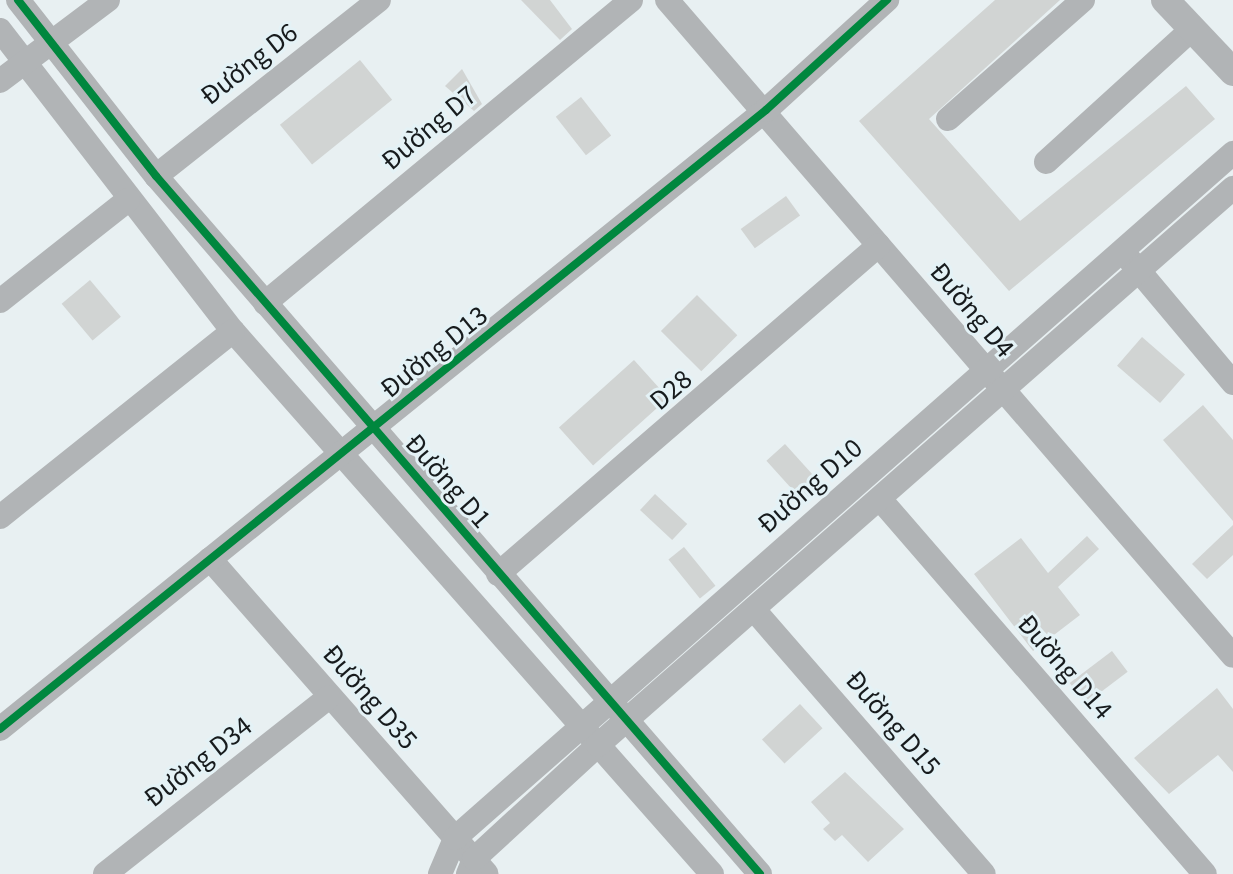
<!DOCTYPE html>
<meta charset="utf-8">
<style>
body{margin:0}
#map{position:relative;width:1233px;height:874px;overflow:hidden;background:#e8f0f2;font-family:"Source Sans 3",sans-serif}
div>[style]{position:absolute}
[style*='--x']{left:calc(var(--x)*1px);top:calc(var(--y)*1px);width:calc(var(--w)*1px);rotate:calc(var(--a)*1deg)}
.building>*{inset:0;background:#d1d4d3;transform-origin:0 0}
.minor>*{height:24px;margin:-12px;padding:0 12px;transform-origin:12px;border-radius:12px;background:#b1b4b6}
.tertiary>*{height:28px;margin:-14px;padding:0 14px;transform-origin:14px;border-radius:14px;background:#b1b4b6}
.cycleway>*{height:8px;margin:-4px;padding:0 4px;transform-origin:4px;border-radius:4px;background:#00873e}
span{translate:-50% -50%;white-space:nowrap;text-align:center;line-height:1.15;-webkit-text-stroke:6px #e4f2f6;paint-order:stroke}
.street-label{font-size:28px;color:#171b1d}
</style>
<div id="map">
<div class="building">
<i style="clip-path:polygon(521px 0,550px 0,572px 29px,560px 40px)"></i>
<i style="clip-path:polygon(995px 0,1060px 0,929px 119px,1020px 221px,1186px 86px,1215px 119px,1009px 291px,859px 121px)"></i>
<i style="left:360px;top:60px;width:51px;height:103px;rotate:51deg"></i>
<i style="clip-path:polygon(462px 69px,482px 104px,474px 111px,445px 86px)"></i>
<i style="left:581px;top:97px;width:49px;height:32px;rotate:52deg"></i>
<i style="left:786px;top:196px;width:24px;height:56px;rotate:54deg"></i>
<i style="left:90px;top:280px;width:48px;height:37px;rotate:50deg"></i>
<i style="left:697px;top:295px;width:57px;height:51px;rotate:45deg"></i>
<i style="left:1142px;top:337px;width:57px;height:38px;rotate:41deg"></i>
<i style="left:634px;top:360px;width:51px;height:101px;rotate:48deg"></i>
<i style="clip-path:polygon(1203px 405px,1233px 440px,1233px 521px,1163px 440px)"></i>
<i style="left:785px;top:444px;width:55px;height:25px;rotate:48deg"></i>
<i style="left:655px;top:494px;width:44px;height:22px;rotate:43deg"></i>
<i style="clip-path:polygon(1233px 525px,1233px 555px,1207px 579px,1192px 564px)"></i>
<i style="clip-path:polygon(1087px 536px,1099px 549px,1058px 587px,1080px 615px,1033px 651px,974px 574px,1021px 538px,1048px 573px)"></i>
<i style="left:684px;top:547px;width:50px;height:20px;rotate:51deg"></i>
<i style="left:1112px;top:651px;width:26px;height:53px;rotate:53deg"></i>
<i style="clip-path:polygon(1217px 688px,1233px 709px,1233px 772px,1218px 755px,1169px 794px,1134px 758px)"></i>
<i style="left:800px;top:704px;width:33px;height:52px;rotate:47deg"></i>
<i style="clip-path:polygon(845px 772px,904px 829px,868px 862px,842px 835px,835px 841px,823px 829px,830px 823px,811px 802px)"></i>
</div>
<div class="minor">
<i style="--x:18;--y:0;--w:224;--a:51.9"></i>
<i style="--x:156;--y:176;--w:923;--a:49.13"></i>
<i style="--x:667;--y:0;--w:866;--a:49.21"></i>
<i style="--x:0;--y:30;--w:381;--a:52.3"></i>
<i style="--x:233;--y:331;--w:724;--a:48.58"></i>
<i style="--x:0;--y:81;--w:135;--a:-36.9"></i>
<i style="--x:948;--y:119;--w:180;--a:-41.4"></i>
<i style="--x:1046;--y:162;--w:197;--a:-42.3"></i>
<i style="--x:156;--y:176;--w:284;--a:-38.3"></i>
<i style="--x:1129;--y:259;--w:162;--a:50"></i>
<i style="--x:0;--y:301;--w:163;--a:-38.3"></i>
<i style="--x:265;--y:303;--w:475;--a:-39.6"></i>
<i style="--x:880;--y:499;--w:496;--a:49.1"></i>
<i style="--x:0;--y:517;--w:298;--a:-38.6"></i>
<i style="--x:210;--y:559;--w:419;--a:48.7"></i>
<i style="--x:498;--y:574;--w:503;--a:-40.81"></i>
<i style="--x:756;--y:612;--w:347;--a:49"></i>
<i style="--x:0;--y:729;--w:985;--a:-38.94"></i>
<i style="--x:766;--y:110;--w:164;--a:-42.3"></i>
<i style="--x:105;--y:874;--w:285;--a:-38.3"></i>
<i style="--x:440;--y:874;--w:39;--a:-67"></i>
<i style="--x:455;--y:838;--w:1037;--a:-41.36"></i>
<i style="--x:468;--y:874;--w:16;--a:-68"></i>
<i style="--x:474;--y:859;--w:168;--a:-42.6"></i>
<i style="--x:598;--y:745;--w:845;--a:-41.26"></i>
</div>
<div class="tertiary">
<i style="--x:1165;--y:0;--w:99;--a:46.6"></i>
</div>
<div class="cycleway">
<i style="--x:18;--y:0;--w:224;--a:51.9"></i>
<i style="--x:156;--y:176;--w:923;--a:49.13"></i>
<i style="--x:0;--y:729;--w:985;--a:-38.94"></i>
<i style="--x:766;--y:110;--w:164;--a:-42.3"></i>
</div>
<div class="street-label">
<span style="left:249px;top:64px;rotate:-38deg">Đường D6</span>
<span style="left:429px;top:128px;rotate:-40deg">Đường D7</span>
<span style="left:972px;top:310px;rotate:50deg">Đường D4</span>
<span style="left:434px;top:352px;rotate:-39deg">Đường D13</span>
<span style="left:671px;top:390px;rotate:-41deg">D28</span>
<span style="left:448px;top:481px;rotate:49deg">Đường D1</span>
<span style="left:810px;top:486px;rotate:-41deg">Đường D10</span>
<span style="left:1065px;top:667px;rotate:49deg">Đường D14</span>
<span style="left:370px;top:697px;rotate:49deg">Đường D35</span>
<span style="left:893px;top:723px;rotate:49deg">Đường D15</span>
<span style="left:198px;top:762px;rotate:-38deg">Đường D34</span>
</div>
</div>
